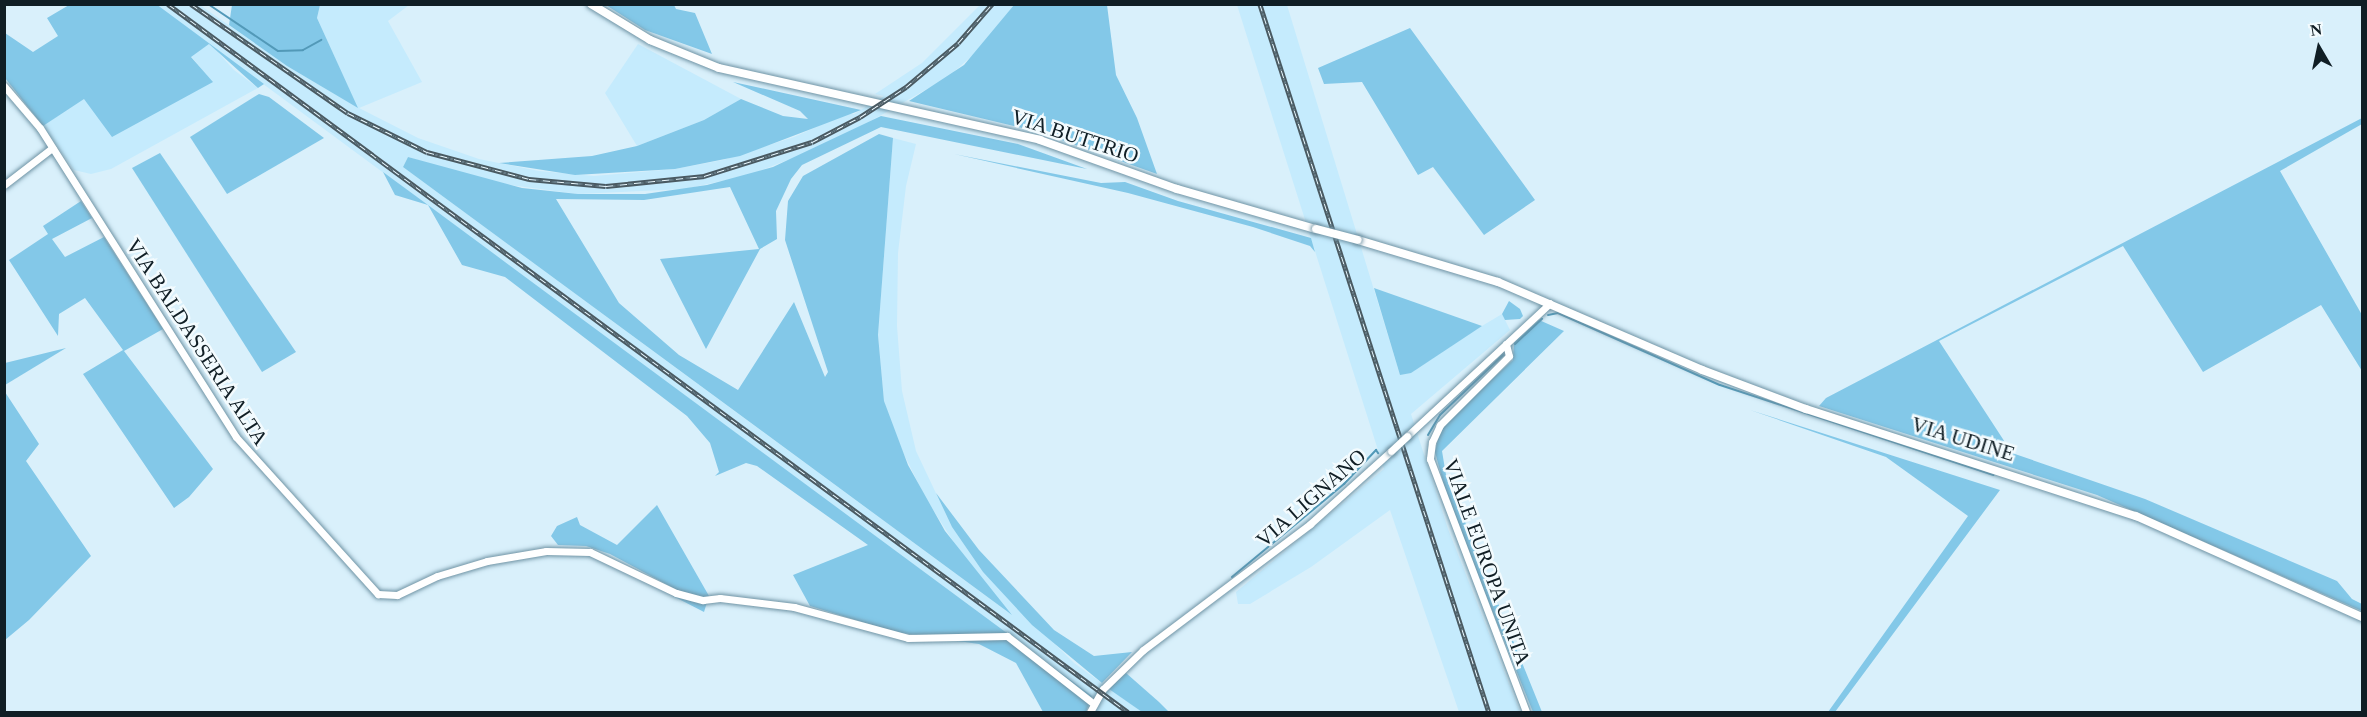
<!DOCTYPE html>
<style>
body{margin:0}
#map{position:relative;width:2367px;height:717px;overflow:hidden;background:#d9f0fb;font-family:"Times New Roman",serif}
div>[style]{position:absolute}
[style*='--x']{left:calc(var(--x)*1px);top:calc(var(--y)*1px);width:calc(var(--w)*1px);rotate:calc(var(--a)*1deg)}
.built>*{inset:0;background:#c5ebfd}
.green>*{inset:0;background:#83c8e8}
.stream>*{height:2px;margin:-1px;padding:0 1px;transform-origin:1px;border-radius:1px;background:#5299b8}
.roads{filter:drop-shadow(0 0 2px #6f93a4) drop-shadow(0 0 2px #6f93a4)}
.minor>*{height:7px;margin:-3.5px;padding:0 3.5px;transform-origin:3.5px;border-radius:3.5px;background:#fff}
.tertiary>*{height:8px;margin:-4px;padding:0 4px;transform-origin:4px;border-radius:4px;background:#fff}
.rail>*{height:4.5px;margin-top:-2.25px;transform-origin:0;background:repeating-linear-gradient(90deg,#f3fbfe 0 7px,#4a5a62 0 14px);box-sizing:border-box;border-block:2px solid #4a5a62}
.bridges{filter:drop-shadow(0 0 2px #6f93a4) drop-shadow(0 0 2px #6f93a4)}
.minor-bridge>*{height:7px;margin:-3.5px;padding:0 3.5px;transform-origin:3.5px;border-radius:3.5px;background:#fff}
.tertiary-bridge>*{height:8px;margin:-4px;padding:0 4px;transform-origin:4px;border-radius:4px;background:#fff}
span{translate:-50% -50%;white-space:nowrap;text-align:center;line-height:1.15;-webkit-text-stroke:5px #f3fbfe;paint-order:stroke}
.street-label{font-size:21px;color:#101e25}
.frame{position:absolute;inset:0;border:6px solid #101e25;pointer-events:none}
.north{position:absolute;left:2289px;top:18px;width:60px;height:60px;-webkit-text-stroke:4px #f3fbfe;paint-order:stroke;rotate:351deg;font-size:16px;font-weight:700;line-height:24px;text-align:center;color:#101e25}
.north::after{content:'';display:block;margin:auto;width:21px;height:27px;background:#101e25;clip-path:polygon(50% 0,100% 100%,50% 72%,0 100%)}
</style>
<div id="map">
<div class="built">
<i style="clip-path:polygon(156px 5px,200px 5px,287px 66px,357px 107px,317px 18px,320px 5px,409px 5px,388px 21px,422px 82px,359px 108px,418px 138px,479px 159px,539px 171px,594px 176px,675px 169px,723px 160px,794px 137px,847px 113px,854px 114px,884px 96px,875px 94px,922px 63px,980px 5px,1014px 5px,982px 47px,948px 77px,834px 142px,749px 175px,685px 189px,578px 194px,494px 183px,408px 157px,403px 167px,1009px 613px,965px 560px,925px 497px,891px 428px,884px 401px,878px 335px,893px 138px,916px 144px,906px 186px,898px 253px,897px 326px,902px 391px,916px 451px,952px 527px,983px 572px,1074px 663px,1142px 712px,1093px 712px,1099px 701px,213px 47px,234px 70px,258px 88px,111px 169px,91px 174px,74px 170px,43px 126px,84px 98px,212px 82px,191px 56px,209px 44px)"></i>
<i style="clip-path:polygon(1237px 5px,1287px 5px,1400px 375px,1502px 314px,1510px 330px,1411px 414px,1448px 529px,1520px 712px,1459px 712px,1390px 510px,1311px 567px,1250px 604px,1238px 604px,1236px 592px,1384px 469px)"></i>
<i style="clip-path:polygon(638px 44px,741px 99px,704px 120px,637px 146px,605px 93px)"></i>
</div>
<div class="green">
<i style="clip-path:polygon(156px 4px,264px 84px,258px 88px,209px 44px,191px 57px,213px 82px,112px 137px,84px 99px,43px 126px,5px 78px,5px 33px,33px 52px,58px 36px,47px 18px,69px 5px)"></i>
<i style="clip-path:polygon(232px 5px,320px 5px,317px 18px,358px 108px,287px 66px,229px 25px)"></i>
<i style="clip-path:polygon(606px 5px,674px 5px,676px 9px,695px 13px,712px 54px,645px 30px)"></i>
<i style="clip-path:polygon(1014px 5px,1107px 5px,1116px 75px,1137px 118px,1157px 174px,1039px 132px,909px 101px,964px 65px)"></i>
<i style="clip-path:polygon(1410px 28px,1535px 200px,1484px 235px,1433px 167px,1418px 175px,1362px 82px,1324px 84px,1318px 68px)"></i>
<i style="clip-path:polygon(733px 82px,861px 110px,740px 156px,675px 169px,575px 175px,499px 163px,592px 156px,637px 146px,704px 120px,741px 99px,783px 116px,808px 119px,800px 111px)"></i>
<i style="clip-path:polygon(259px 94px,269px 97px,324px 138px,227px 194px,190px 137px)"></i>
<i style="clip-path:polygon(881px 116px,1018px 144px,1087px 169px,881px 127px,802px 165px,791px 179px,776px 211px,777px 239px,760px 249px,706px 349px,660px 259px,759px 249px,730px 187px,644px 200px,556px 199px,619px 303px,679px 355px,738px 390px,794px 302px,825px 377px,828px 372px,785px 240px,788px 201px,803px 176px,879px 134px,893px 138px,878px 335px,884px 401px,908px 465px,945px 531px,1012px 615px,403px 167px,408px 157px,522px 188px,578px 194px,645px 194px,707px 185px,773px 167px)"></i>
<i style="clip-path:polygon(2362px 118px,2362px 124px,2280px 171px,2362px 315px,2362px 371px,2321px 305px,2203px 372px,2123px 246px,1939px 341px,2012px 453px,2145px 499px,2337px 581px,2352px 599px,2362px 604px,2362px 611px,2097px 495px,1819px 406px,1826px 398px)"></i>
<i style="clip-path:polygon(160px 153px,296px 352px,262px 372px,132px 168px)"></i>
<i style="clip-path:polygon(954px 154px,1101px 183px,1125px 182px,1178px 201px,1311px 238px,1315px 252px,1310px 246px,1253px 227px,1128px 193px)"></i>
<i style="clip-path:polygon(383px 172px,428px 205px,1092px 696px,1086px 712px,1043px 712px,1016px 663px,979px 644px,895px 632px,810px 606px,793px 575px,868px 545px,757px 466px,746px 463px,715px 476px,719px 472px,710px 443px,687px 416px,505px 277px,462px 265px,428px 205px,395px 195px)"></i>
<i style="clip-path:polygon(81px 201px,92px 218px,52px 239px,65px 257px,104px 237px,163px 329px,124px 351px,213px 469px,189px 497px,174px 508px,83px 374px,123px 350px,85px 298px,59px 314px,58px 336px,9px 260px,48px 234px,43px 226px)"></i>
<i style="clip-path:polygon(1374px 288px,1482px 326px,1411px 373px,1400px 375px)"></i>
<i style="clip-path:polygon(1509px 301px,1520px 309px,1523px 316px,1520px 319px,1505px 320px,1502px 314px)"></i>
<i style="clip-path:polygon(1539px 320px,1564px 331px,1442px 451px,1446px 475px,1542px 712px,1533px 712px,1449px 504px,1435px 452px,1439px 435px,1449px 419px,1513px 360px,1514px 342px)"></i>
<i style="clip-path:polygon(66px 348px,5px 385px,5px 363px)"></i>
<i style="clip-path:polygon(5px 392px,39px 444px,26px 461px,91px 556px,29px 620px,5px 640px)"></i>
<i style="clip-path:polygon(1750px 410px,2000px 490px,1835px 712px,1828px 712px,1968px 516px,1886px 457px)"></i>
<i style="clip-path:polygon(936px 493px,979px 550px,1054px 630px,1094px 656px,1132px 652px,1102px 683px,1032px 625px,983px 572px,952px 527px)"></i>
<i style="clip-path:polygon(657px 505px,709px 596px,704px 612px,673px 596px,677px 590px,610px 554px,586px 546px,558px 545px,551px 536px,557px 526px,577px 517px,580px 525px,617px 545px)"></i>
<i style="clip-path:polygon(1126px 673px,1159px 702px,1169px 712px,1142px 712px,1109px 689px)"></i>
</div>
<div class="stream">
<i style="--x:208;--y:4;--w:84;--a:33.9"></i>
<i style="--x:278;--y:51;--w:25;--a:-2"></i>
<i style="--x:303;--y:50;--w:21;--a:-29"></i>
<i style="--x:1548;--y:315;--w:10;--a:-11"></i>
<i style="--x:1558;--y:313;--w:177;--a:24"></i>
<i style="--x:1720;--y:385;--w:288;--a:18.2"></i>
<i style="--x:1515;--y:344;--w:37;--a:-43"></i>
<i style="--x:1428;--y:435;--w:23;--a:-59"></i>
<i style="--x:1440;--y:415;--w:87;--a:-43.6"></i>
<i style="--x:1232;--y:577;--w:146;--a:-39.7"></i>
<i style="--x:1344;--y:484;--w:47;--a:-46.7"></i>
<i style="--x:1376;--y:450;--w:4;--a:56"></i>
</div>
<div class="roads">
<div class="minor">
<i style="--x:4;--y:86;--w:55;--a:49.4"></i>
<i style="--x:40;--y:128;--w:366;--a:57.6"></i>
<i style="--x:236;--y:437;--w:212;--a:47.9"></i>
<i style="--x:378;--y:594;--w:19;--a:3"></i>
<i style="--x:397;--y:595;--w:44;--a:-25.4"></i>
<i style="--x:437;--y:576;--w:52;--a:-16.7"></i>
<i style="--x:487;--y:561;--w:60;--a:-9.6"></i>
<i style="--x:546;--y:551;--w:44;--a:1.3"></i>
<i style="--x:590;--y:552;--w:95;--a:25.5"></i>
<i style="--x:676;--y:593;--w:28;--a:15"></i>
<i style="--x:703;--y:600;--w:17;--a:-7"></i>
<i style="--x:720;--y:598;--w:75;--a:6.9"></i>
<i style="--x:794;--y:607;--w:118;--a:15.2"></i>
<i style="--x:908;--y:638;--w:99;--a:-1.2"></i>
<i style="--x:1007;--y:636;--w:110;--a:38"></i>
<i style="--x:4;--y:185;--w:61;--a:-37.6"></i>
<i style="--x:1506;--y:344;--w:12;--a:76"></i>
<i style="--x:1509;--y:356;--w:98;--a:135"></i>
<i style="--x:1440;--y:425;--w:19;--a:115"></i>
<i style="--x:1432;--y:442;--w:17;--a:97"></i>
<i style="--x:1430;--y:459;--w:271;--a:69.2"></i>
<i style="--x:1407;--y:436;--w:195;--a:-42.9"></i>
<i style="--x:1090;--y:712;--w:26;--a:-61"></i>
<i style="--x:1103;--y:689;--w:56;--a:-44.3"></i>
<i style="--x:1143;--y:650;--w:209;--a:-37"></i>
<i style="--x:1310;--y:524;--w:109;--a:-42"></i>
</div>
<div class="tertiary">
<i style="--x:591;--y:4;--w:69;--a:31.4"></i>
<i style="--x:650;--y:40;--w:74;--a:22.1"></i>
<i style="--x:719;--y:68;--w:329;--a:12.6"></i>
<i style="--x:1040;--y:140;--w:145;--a:19.7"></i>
<i style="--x:1177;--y:189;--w:145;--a:16.1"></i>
<i style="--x:1358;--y:240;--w:146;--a:16.7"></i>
<i style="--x:1498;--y:282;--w:222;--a:23.3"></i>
<i style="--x:1702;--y:370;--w:111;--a:20.6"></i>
<i style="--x:1806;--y:409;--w:347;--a:18"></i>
<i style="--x:2136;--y:516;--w:248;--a:24.1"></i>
</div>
</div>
<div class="rail">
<i style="--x:168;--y:4;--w:1193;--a:36.41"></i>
<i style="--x:191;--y:4;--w:191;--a:34.8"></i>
<i style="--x:348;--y:113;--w:88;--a:26.3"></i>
<i style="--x:427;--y:152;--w:106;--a:14.8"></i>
<i style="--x:529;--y:179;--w:77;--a:5.2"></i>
<i style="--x:606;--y:186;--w:99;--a:-5.8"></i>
<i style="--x:704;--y:176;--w:113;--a:-17.5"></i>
<i style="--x:812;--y:142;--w:54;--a:-27.5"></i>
<i style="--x:860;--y:117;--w:55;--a:-33.1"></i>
<i style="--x:906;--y:87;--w:68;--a:-40.2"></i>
<i style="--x:958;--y:43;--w:52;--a:-48.9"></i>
<i style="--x:1260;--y:4;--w:744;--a:72.08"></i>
</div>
<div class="bridges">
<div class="minor-bridge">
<i style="--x:1391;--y:451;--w:22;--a:-43"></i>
</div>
<div class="tertiary-bridge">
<i style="--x:1316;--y:229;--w:43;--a:14.7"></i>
</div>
</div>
<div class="street-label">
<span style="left:1075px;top:136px;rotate:18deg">VIA BUTTRIO</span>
<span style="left:197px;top:342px;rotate:57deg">VIA BALDASSERIA ALTA</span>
<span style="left:1963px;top:439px;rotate:17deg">VIA UDINE</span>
<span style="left:1311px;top:498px;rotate:-41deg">VIA LIGNANO</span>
<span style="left:1487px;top:562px;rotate:70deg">VIALE EUROPA UNITA</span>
</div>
<div class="frame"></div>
<div class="north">N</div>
</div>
